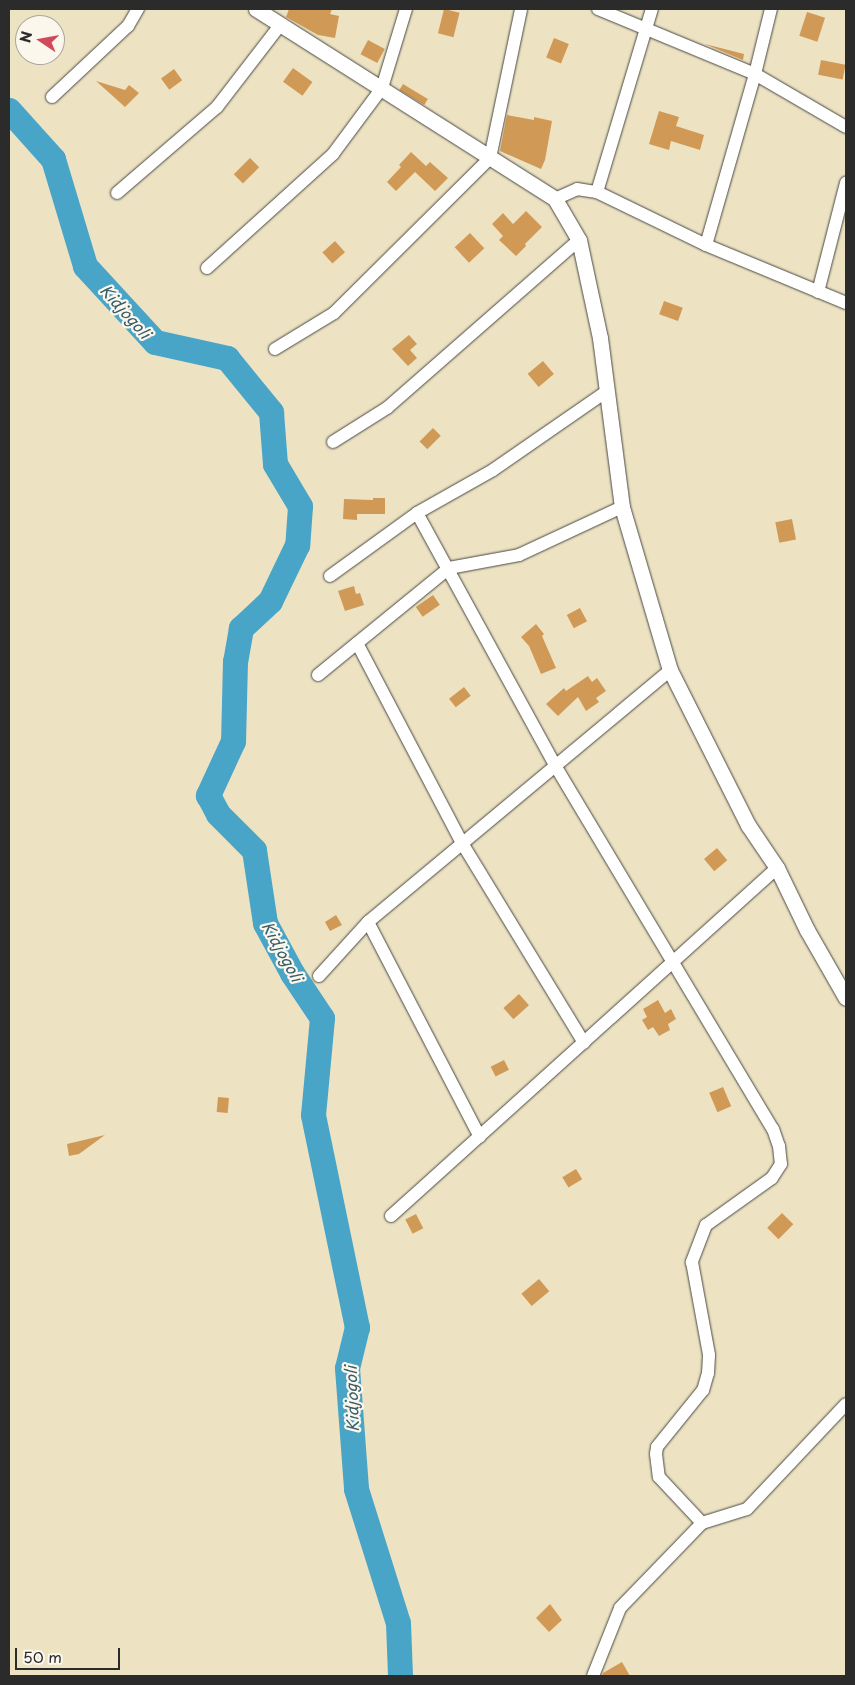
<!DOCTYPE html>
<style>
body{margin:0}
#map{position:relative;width:855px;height:1685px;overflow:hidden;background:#ede3c3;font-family:"Playpen Sans",sans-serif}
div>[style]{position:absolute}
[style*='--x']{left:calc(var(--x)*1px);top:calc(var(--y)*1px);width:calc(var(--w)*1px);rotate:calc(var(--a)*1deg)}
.river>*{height:25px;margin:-12.5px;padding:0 12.5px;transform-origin:12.5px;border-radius:12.5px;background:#49a5c8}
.building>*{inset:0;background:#d19956;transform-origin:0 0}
.roads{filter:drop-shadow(0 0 1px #484742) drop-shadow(0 0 1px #484742)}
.minor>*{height:12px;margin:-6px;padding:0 6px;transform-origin:6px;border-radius:6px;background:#fff}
.tertiary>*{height:15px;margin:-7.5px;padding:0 7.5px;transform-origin:7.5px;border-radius:7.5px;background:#fff}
span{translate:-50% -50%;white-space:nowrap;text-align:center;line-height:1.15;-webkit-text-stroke:4.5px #fbf7ec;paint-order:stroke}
.water-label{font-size:16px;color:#375c6a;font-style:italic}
.frame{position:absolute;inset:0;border:10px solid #2b2b2b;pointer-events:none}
.north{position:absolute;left:15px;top:15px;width:50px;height:50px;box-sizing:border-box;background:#fbf7ec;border:1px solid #a8a59f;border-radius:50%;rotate:282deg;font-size:14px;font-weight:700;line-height:20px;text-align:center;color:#2b2b2b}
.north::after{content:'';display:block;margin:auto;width:18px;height:22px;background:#d1495b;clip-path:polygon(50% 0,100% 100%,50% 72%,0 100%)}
.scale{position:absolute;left:15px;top:1648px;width:105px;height:22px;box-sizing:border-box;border:2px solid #2b2b2b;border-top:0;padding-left:6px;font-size:15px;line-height:18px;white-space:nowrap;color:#2b2b2b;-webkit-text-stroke:4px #fbf7ec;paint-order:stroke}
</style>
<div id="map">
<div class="river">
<i style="--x:9;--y:110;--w:66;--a:48.1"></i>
<i style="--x:53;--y:159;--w:112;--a:73.3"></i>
<i style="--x:85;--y:266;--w:103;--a:47.4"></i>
<i style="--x:155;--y:342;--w:74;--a:12.5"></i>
<i style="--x:227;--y:358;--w:70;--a:50.8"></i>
<i style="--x:271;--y:412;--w:52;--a:85.6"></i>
<i style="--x:275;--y:464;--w:49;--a:59.2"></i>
<i style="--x:300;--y:506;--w:39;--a:94"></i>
<i style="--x:297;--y:545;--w:62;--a:115.7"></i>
<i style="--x:270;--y:601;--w:40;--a:137"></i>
<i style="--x:241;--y:628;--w:34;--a:100"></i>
<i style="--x:235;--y:661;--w:80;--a:91.4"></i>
<i style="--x:233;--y:741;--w:60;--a:114.8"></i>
<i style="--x:208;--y:795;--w:21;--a:62"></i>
<i style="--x:218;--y:814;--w:51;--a:45"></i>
<i style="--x:254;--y:850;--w:74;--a:81.4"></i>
<i style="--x:265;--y:923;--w:57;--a:61.6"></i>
<i style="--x:292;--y:973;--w:54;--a:56.3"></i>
<i style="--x:322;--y:1018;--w:97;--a:95.3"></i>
<i style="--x:313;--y:1115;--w:217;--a:78.3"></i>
<i style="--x:357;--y:1327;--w:42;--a:103.7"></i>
<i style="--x:347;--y:1368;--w:121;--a:85.7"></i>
<i style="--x:356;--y:1489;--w:140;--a:72.6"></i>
<i style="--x:398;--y:1623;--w:53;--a:87.8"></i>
</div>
<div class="building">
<i style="clip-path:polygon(289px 9px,332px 9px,330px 14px,339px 16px,335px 38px,318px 35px,286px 17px)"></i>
<i style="left:444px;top:9px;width:16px;height:25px;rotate:14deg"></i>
<i style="left:807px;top:12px;width:19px;height:25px;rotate:18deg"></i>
<i style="left:554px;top:38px;width:16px;height:21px;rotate:22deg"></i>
<i style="left:368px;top:40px;width:19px;height:16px;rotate:28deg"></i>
<i style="clip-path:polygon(705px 44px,744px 54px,743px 60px)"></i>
<i style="left:821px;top:60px;width:25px;height:15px;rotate:11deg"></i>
<i style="left:293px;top:68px;width:24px;height:17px;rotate:36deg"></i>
<i style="left:174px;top:69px;width:14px;height:16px;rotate:54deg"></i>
<i style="clip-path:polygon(96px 81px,125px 90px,129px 85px,139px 93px,125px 107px)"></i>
<i style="left:403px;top:84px;width:29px;height:7px;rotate:31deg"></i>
<i style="clip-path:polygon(659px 111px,679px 117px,676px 126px,704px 135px,700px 150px,671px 141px,669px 150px,649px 144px)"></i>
<i style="clip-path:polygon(507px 115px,534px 120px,534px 117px,552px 121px,545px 160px,541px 169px,500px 151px)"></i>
<i style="clip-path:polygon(411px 152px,426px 166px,430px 162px,448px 178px,435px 191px,415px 172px,396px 191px,387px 182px,401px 167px,399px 165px)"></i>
<i style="left:250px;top:158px;width:13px;height:23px;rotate:45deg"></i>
<i style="clip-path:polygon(526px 211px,542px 227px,525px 244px,526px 246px,516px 256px,499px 240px,503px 236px,492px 224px,503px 213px,513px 224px)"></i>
<i style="left:470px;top:233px;width:21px;height:21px;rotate:47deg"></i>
<i style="left:335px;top:241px;width:15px;height:17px;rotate:48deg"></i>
<i style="left:664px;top:301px;width:20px;height:14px;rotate:20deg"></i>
<i style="clip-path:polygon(409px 335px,417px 344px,410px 350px,417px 358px,408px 366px,392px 349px)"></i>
<i style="left:543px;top:361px;width:17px;height:20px;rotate:50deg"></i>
<i style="left:433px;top:428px;width:11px;height:19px;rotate:45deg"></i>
<i style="clip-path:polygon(373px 498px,385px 498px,385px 514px,357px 514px,357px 520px,343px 519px,344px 499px,373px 500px)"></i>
<i style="left:792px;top:519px;width:21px;height:17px;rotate:79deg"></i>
<i style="clip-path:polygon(354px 586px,356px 594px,360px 593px,364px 605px,345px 611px,338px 591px)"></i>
<i style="left:433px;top:595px;width:12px;height:21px;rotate:55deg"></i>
<i style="left:580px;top:608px;width:15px;height:15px;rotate:62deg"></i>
<i style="clip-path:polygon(536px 624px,544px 634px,542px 636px,556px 668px,541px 674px,529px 646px,521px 637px)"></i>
<i style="clip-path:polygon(588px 676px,592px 682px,597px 678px,606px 691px,596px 698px,599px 702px,586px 711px,578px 697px,558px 716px,546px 704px,564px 688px,566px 691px)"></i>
<i style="left:464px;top:687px;width:11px;height:19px;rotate:52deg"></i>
<i style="left:717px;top:848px;width:16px;height:17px;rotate:50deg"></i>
<i style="clip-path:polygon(336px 915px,342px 925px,330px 931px,325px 922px)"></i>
<i style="left:519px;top:994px;width:15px;height:21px;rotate:48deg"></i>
<i style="clip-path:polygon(658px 1000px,665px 1013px,671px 1009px,676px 1019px,668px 1024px,670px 1030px,659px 1036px,653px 1027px,648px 1030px,642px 1020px,647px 1017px,643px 1009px)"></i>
<i style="left:504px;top:1060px;width:11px;height:15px;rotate:63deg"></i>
<i style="left:723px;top:1087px;width:21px;height:15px;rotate:67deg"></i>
<i style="left:218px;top:1097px;width:11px;height:15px;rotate:5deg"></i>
<i style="clip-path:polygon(105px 1135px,79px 1154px,69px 1156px,67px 1144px)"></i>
<i style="left:576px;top:1169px;width:12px;height:16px;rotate:59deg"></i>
<i style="left:782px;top:1213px;width:16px;height:21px;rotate:45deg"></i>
<i style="left:416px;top:1214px;width:16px;height:12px;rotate:63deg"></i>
<i style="left:539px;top:1279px;width:16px;height:23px;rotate:50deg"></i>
<i style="clip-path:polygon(550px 1604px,562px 1620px,549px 1632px,536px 1618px)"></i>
<i style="clip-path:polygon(622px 1662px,630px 1676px,602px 1676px,603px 1673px)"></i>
</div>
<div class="roads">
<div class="minor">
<i style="--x:598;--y:9;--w:170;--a:22.5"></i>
<i style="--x:755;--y:74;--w:105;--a:30.2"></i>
<i style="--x:52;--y:97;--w:104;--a:-43.1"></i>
<i style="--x:128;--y:26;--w:20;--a:-60"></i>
<i style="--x:597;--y:192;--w:191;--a:-73.3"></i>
<i style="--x:117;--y:193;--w:132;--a:-40.7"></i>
<i style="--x:217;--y:107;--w:105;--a:-52.4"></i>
<i style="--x:555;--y:199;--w:24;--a:-24"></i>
<i style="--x:577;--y:189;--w:20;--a:9"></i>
<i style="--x:597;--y:192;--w:121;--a:25.9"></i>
<i style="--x:706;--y:245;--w:152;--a:22.5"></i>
<i style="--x:706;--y:245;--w:178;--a:-74"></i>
<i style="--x:755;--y:74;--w:67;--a:-76.2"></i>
<i style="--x:207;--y:268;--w:170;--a:-42.1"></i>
<i style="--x:333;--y:154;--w:82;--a:-53.4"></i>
<i style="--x:382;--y:88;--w:83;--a:-73.1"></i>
<i style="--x:818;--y:292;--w:113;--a:-75.6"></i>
<i style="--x:275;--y:349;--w:69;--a:-31.4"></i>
<i style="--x:334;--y:313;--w:220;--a:-44.8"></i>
<i style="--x:490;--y:158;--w:152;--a:-78.2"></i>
<i style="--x:333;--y:442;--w:64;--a:-32.2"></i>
<i style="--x:387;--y:408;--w:255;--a:-41.2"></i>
<i style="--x:417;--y:513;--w:290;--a:61.3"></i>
<i style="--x:556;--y:767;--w:422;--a:59.1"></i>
<i style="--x:773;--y:1129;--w:18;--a:71"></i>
<i style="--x:779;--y:1146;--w:18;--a:84"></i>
<i style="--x:781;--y:1164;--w:17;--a:123"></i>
<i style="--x:772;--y:1178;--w:81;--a:144.5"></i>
<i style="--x:706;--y:1225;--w:40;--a:111"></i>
<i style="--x:692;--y:1262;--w:95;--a:79.6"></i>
<i style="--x:709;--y:1355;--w:18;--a:93"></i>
<i style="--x:708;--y:1373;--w:18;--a:106"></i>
<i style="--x:703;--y:1390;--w:73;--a:128.9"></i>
<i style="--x:657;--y:1447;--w:7;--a:98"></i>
<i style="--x:656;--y:1454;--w:23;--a:83"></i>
<i style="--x:659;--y:1477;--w:63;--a:46.9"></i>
<i style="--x:330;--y:576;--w:107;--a:-35.9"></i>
<i style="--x:417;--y:513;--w:87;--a:-29.5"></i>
<i style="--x:493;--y:470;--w:139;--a:-34.7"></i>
<i style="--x:357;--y:643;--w:226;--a:62.3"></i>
<i style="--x:462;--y:843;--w:234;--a:58.6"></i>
<i style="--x:318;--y:675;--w:169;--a:-39.2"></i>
<i style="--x:449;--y:568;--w:71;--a:-10.5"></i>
<i style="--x:519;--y:555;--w:114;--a:-25"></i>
<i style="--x:368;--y:922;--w:242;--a:62.5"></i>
<i style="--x:319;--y:976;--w:73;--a:-47.8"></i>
<i style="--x:368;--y:922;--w:393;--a:-39.8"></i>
<i style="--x:391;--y:1216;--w:520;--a:-42.04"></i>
<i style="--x:593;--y:1676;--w:73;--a:-68.3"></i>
<i style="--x:620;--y:1608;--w:118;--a:-46"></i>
<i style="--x:702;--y:1523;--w:47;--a:-17.3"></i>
<i style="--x:747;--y:1509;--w:144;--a:-46.7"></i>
</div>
<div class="tertiary">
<i style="--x:256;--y:9;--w:354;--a:32.4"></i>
<i style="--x:555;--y:199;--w:48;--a:59.7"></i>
<i style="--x:579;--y:240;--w:100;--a:77.9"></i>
<i style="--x:600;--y:338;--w:170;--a:82.6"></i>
<i style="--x:622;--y:507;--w:170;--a:73.6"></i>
<i style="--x:670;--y:670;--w:174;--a:63.3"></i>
<i style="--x:748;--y:825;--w:52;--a:56"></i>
<i style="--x:777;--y:868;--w:69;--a:64.2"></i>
<i style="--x:807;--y:930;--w:78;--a:60.2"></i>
</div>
</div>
<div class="water-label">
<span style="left:126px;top:311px;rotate:48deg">Kidjogoli</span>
<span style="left:283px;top:951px;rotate:61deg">Kidjogoli</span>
<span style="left:351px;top:1399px;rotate:-92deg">Kidjogoli</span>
</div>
<div class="frame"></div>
<div class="north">N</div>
<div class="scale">50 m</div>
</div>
